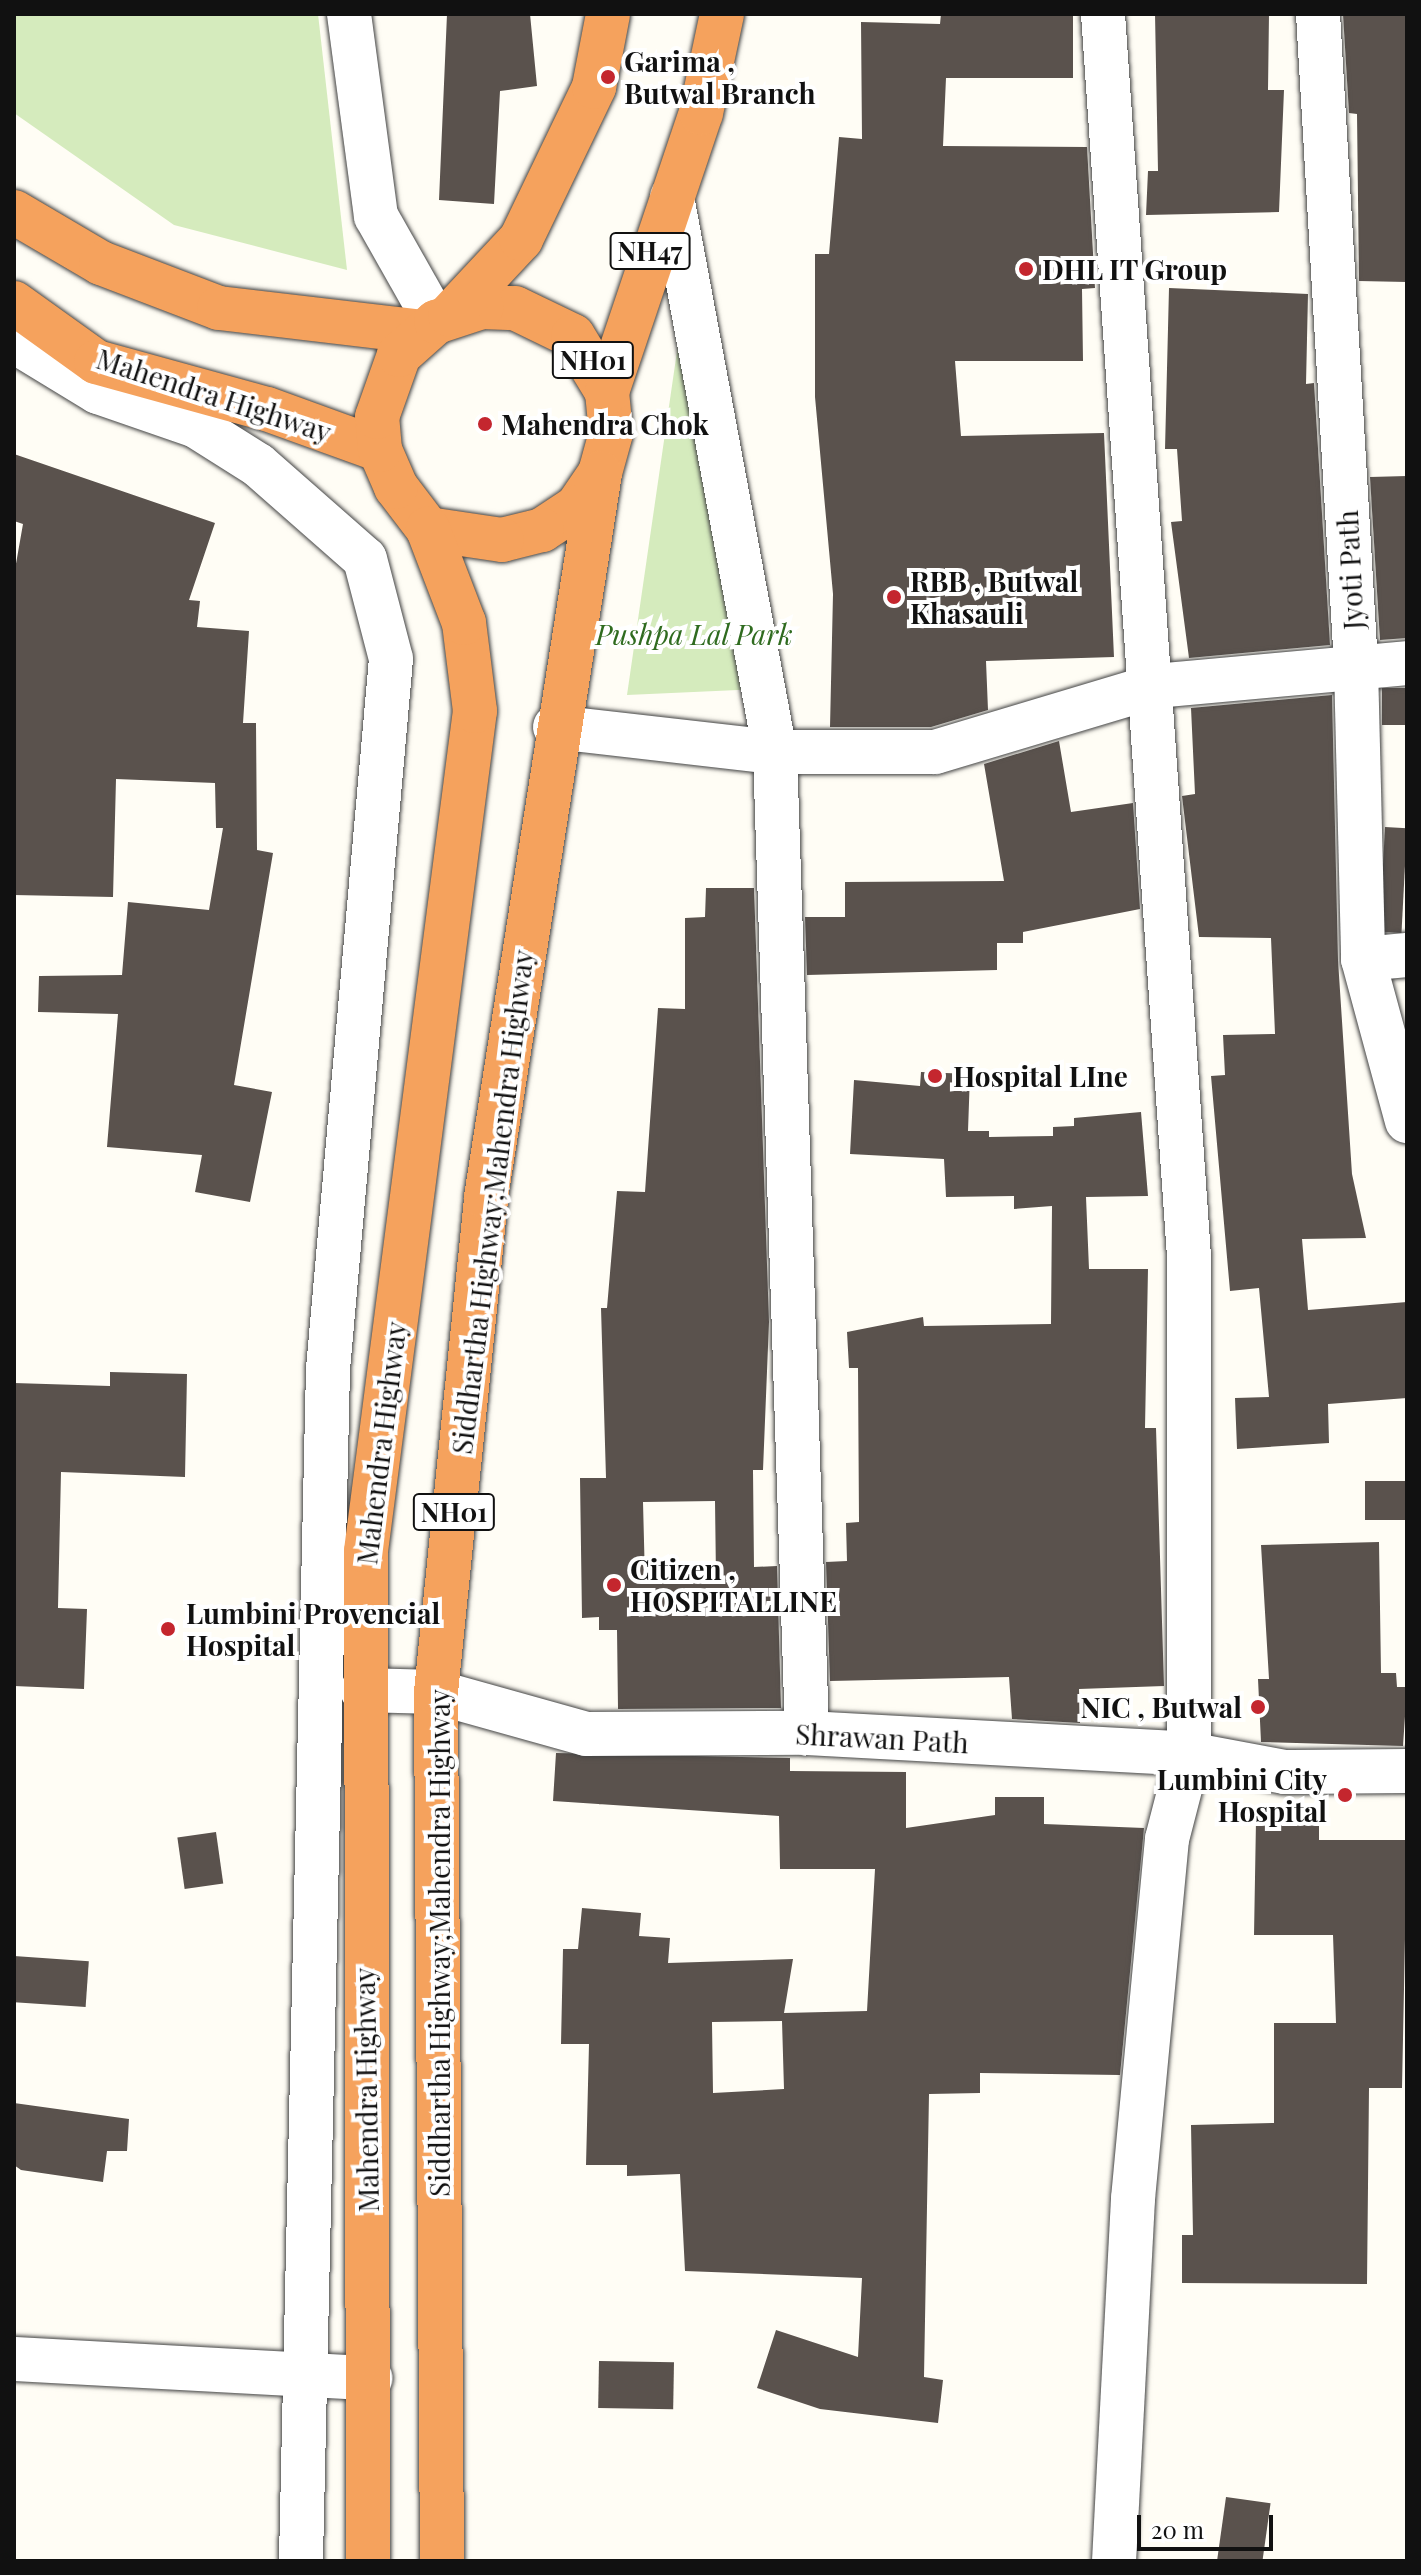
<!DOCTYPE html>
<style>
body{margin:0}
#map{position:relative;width:1421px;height:2575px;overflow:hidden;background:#fffdf5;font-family:"Playfair Display",serif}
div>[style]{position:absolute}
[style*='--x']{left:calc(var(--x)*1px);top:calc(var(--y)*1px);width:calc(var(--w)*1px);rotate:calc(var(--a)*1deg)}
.green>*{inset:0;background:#d5ebbd}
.building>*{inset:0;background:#5a524d;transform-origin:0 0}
.roads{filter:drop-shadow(0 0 2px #444) drop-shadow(0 0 2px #444)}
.minor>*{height:44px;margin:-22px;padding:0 22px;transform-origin:22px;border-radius:22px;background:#fff}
.highway>*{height:44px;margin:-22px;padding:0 22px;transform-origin:22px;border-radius:22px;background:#f5a25d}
.dots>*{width:22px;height:22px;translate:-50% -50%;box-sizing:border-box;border:4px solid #fff;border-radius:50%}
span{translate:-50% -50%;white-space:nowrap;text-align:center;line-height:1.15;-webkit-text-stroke:8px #fff;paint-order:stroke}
.shield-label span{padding:2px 6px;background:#fff;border:2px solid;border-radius:6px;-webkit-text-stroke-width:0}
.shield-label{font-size:26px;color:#111;font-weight:700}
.poi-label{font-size:28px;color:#111;font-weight:700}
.left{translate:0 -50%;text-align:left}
.right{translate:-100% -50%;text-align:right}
.street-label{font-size:28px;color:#111}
.park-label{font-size:28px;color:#2f6b1f;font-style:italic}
.frame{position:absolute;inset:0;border:16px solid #111;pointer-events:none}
.scale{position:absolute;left:1137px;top:2515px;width:136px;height:36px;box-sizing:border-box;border:4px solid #111;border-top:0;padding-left:10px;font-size:24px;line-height:28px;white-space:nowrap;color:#111;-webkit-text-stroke:6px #fff;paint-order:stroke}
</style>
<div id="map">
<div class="green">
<i style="clip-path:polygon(14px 14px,318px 14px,347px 270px,174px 225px,14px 113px)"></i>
<i style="clip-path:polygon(683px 310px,760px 689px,627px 695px)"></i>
</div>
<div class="building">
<i style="clip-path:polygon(447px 14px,530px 14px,537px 86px,500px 91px,494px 204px,439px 200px)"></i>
<i style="clip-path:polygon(941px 14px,1073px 14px,1073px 78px,946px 78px,943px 146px,1087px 147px,1095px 288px,1082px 289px,1083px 361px,955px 361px,961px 436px,1104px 433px,1114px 657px,986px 661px,988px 710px,931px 727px,830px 727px,833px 594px,815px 397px,815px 254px,829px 254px,839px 137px,862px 139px,861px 22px,940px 24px)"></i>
<i style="clip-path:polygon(1155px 14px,1269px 14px,1268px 90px,1284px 90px,1279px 212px,1146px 215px,1148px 171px,1158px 171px)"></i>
<i style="clip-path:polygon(1343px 14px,1405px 14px,1407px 282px,1359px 281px,1357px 114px,1349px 113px)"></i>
<i style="clip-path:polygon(1169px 288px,1308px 294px,1306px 384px,1314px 383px,1330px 645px,1189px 658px,1171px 522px,1182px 521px,1177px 449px,1165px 449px)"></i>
<i style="clip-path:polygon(14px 454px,215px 523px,189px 600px,200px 601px,197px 627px,249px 631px,243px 723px,256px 723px,257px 850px,273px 853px,234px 1085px,272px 1092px,250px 1202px,195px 1192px,202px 1155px,107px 1147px,118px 1014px,38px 1012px,39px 976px,122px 975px,128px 902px,209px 910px,223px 828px,216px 828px,215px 783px,116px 779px,113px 897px,14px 895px,14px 575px,23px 524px,14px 521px)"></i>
<i style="clip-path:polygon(1407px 476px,1407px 638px,1380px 640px,1370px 477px)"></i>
<i style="left:1407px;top:688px;width:37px;height:25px;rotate:90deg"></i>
<i style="clip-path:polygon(1332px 695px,1338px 960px,1352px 1174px,1366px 1238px,1302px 1239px,1308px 1310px,1407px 1302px,1407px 1398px,1328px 1404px,1329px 1443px,1237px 1449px,1235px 1398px,1269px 1397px,1259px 1288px,1230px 1291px,1211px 1076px,1225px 1075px,1223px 1035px,1275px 1034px,1271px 938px,1199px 937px,1182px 796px,1195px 794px,1191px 708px)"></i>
<i style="clip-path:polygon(1059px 741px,1071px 812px,1133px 803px,1140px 909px,1023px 932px,1023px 943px,997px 943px,997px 970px,807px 975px,805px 917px,845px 917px,845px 882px,1004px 881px,984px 764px)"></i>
<i style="left:1385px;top:827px;width:22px;height:105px;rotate:3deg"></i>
<i style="clip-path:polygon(evenodd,706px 888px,754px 888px,769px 1322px,763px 1470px,753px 1470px,754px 1567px,777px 1566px,781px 1708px,618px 1709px,617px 1630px,599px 1630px,599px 1617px,582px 1618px,580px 1478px,606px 1478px,601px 1308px,607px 1308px,617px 1191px,645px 1192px,658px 1008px,685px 1009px,685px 918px,705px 917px,706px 888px,715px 1501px,716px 1578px,645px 1580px,643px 1502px,715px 1501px)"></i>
<i style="clip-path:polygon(921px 1072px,970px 1074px,968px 1131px,989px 1131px,989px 1137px,1053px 1136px,1053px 1127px,1074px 1126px,1074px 1118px,1141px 1112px,1148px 1196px,1086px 1197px,1089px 1269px,1148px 1269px,1145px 1428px,1156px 1428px,1164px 1686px,1079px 1689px,1080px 1723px,1012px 1719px,1009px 1677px,830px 1681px,826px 1562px,847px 1561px,846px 1523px,859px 1522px,858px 1368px,849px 1368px,847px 1332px,923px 1317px,924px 1326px,1051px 1324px,1052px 1206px,1014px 1209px,1014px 1196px,946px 1197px,944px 1159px,850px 1154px,854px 1080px,920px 1086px)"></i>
<i style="clip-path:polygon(110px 1372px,187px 1374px,185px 1477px,61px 1472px,58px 1608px,87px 1609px,84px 1689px,14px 1686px,14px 1383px,110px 1386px)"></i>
<i style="left:1407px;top:1481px;width:39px;height:42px;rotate:90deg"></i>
<i style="clip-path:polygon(1379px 1542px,1381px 1673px,1396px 1673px,1397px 1687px,1407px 1687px,1403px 1746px,1261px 1742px,1258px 1679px,1269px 1679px,1261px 1545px)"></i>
<i style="clip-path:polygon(evenodd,556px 1753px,790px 1758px,790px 1771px,906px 1772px,906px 1828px,995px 1815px,995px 1797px,1044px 1797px,1044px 1824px,1144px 1828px,1120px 2075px,980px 2073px,980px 2093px,929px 2094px,924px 2377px,943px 2380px,938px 2423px,820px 2409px,757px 2388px,776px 2330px,858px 2357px,862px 2278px,685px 2271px,680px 2174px,627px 2176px,627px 2165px,586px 2165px,589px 2044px,561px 2044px,563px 1949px,578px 1949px,582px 1908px,641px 1913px,639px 1936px,670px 1938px,668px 1963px,793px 1959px,784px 2013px,867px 2011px,875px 1869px,780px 1869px,779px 1816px,553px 1801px,556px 1753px,782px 2021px,784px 2089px,713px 2093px,712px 2022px,782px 2021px)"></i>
<i style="clip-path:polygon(1319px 1818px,1319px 1840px,1407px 1840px,1402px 2088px,1369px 2088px,1367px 2284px,1182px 2283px,1182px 2235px,1193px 2235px,1191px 2125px,1274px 2123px,1274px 2023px,1336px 2023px,1333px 1935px,1254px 1935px,1256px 1820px)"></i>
<i style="left:216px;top:1832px;width:52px;height:39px;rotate:82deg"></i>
<i style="left:14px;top:1956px;width:75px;height:46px;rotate:4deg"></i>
<i style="clip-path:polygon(14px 2103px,129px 2119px,127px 2151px,107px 2151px,103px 2182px,21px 2170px,14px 2165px)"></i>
<i style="left:599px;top:2361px;width:75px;height:47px;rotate:1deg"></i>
<i style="left:1226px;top:2497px;width:45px;height:64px;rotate:8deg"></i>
</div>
<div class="roads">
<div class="minor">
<i style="--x:349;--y:14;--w:204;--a:82.4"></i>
<i style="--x:376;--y:216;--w:122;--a:60.5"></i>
<i style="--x:1103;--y:14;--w:1244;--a:86.04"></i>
<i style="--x:1189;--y:1255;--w:499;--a:90"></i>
<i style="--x:1189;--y:1754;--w:88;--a:104.5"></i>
<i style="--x:1167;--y:1839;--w:362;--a:95.4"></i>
<i style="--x:1133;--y:2199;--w:362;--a:93"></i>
<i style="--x:1318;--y:14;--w:653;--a:86.66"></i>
<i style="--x:1356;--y:666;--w:293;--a:88.6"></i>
<i style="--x:1363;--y:959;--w:168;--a:74.8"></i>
<i style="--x:672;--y:197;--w:564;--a:79.49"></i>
<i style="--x:775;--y:752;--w:982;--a:88.13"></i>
<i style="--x:14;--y:341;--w:98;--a:31.3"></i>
<i style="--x:98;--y:392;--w:104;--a:19.1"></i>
<i style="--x:196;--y:426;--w:73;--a:32.2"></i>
<i style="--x:258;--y:465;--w:142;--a:41.3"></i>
<i style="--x:365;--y:559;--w:103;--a:75.4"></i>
<i style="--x:391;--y:659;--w:713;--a:95.07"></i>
<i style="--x:328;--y:1369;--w:1192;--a:91.3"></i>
<i style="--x:555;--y:727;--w:221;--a:6.5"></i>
<i style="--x:775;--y:752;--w:160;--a:0"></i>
<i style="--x:935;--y:752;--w:230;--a:-16.7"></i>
<i style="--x:1155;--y:686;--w:253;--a:-5.2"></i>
<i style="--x:1363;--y:959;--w:44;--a:-5.2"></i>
<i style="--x:362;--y:1690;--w:74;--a:1.5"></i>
<i style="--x:436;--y:1692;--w:156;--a:15.6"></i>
<i style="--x:586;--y:1734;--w:221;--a:-0.3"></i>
<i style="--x:807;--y:1733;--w:383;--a:3.1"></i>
<i style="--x:1189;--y:1754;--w:98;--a:10.6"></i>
<i style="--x:1285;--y:1772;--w:122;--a:-0.5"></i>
<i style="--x:14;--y:2359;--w:357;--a:3.1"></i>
</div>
<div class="highway">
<i style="--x:14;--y:212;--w:101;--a:30.4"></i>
<i style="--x:101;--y:263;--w:126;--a:20.9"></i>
<i style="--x:219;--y:308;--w:204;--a:6.7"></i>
<i style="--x:14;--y:303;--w:101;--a:35.7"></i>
<i style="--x:96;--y:362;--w:177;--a:15.4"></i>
<i style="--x:267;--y:409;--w:120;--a:19.9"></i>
<i style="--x:482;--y:307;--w:33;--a:2"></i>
<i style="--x:515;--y:308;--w:64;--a:25.8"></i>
<i style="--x:573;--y:336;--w:66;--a:58.7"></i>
<i style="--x:607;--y:392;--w:41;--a:84.4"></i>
<i style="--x:611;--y:433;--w:41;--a:105.4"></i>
<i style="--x:600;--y:473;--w:41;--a:124.1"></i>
<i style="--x:577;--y:507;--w:42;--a:146.7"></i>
<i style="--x:542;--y:530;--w:41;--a:166"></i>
<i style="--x:502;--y:540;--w:75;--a:-171.5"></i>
<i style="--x:428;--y:529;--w:53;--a:-127.3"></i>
<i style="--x:396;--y:487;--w:40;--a:-113.4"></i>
<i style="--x:380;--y:450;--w:33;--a:-95"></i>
<i style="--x:377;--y:417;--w:66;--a:-70.5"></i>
<i style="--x:399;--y:355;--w:50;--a:-41.7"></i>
<i style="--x:436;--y:322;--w:48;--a:-18.1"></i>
<i style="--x:450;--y:315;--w:104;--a:-46.9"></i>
<i style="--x:521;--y:239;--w:169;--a:-64.3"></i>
<i style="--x:594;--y:87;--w:74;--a:-79.1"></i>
<i style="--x:607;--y:392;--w:294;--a:-71.4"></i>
<i style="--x:701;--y:113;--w:101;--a:-78"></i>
<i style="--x:368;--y:2561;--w:1010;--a:-90.11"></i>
<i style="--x:366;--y:1551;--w:847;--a:-82.61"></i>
<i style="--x:475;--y:711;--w:89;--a:-97.1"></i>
<i style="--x:464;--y:623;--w:101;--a:-111"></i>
<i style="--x:442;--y:2561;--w:869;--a:-90.4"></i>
<i style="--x:436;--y:1692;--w:498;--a:-84.2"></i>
<i style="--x:486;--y:1197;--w:733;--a:-81.05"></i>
</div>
</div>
<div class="dots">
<i style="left:608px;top:77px;background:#c4262e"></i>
<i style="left:1026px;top:269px;background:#c4262e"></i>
<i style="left:485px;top:424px;background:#c4262e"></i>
<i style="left:894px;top:597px;background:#c4262e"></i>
<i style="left:935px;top:1076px;background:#c4262e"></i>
<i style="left:614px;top:1585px;background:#c4262e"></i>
<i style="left:168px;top:1629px;background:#c4262e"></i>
<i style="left:1258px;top:1707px;background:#c4262e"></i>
<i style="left:1345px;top:1795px;background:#c4262e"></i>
</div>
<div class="shield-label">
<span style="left:650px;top:251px">NH47</span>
<span style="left:593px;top:360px">NH01</span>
<span style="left:454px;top:1512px">NH01</span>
</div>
<div class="poi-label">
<span class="left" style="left:624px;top:77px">Garima ,<br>Butwal Branch</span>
<span class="left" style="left:1042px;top:269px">DHL IT Group</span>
<span class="left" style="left:501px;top:424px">Mahendra Chok</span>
<span class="left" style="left:910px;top:597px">RBB , Butwal<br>Khasauli</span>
<span class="left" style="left:953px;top:1076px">Hospital LIne</span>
<span class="left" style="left:630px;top:1585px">Citizen ,<br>HOSPITALLINE</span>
<span class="left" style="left:186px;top:1629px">Lumbini Provencial<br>Hospital</span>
<span class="right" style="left:1242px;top:1707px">NIC , Butwal</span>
<span class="right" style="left:1327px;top:1795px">Lumbini City<br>Hospital</span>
</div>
<div class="street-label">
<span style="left:214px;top:395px;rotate:18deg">Mahendra Highway</span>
<span style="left:1350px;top:570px;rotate:-93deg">Jyoti Path</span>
<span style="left:492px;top:1202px;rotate:-83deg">Siddhartha Highway;Mahendra Highway</span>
<span style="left:381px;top:1443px;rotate:-83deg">Mahendra Highway</span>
<span style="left:882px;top:1738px;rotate:3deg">Shrawan Path</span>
<span style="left:439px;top:1943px;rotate:-90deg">Siddhartha Highway;Mahendra Highway</span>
<span style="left:366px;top:2090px;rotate:-91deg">Mahendra Highway</span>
</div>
<div class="park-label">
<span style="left:694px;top:634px">Pushpa Lal Park</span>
</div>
<div class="frame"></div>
<div class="scale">20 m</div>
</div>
